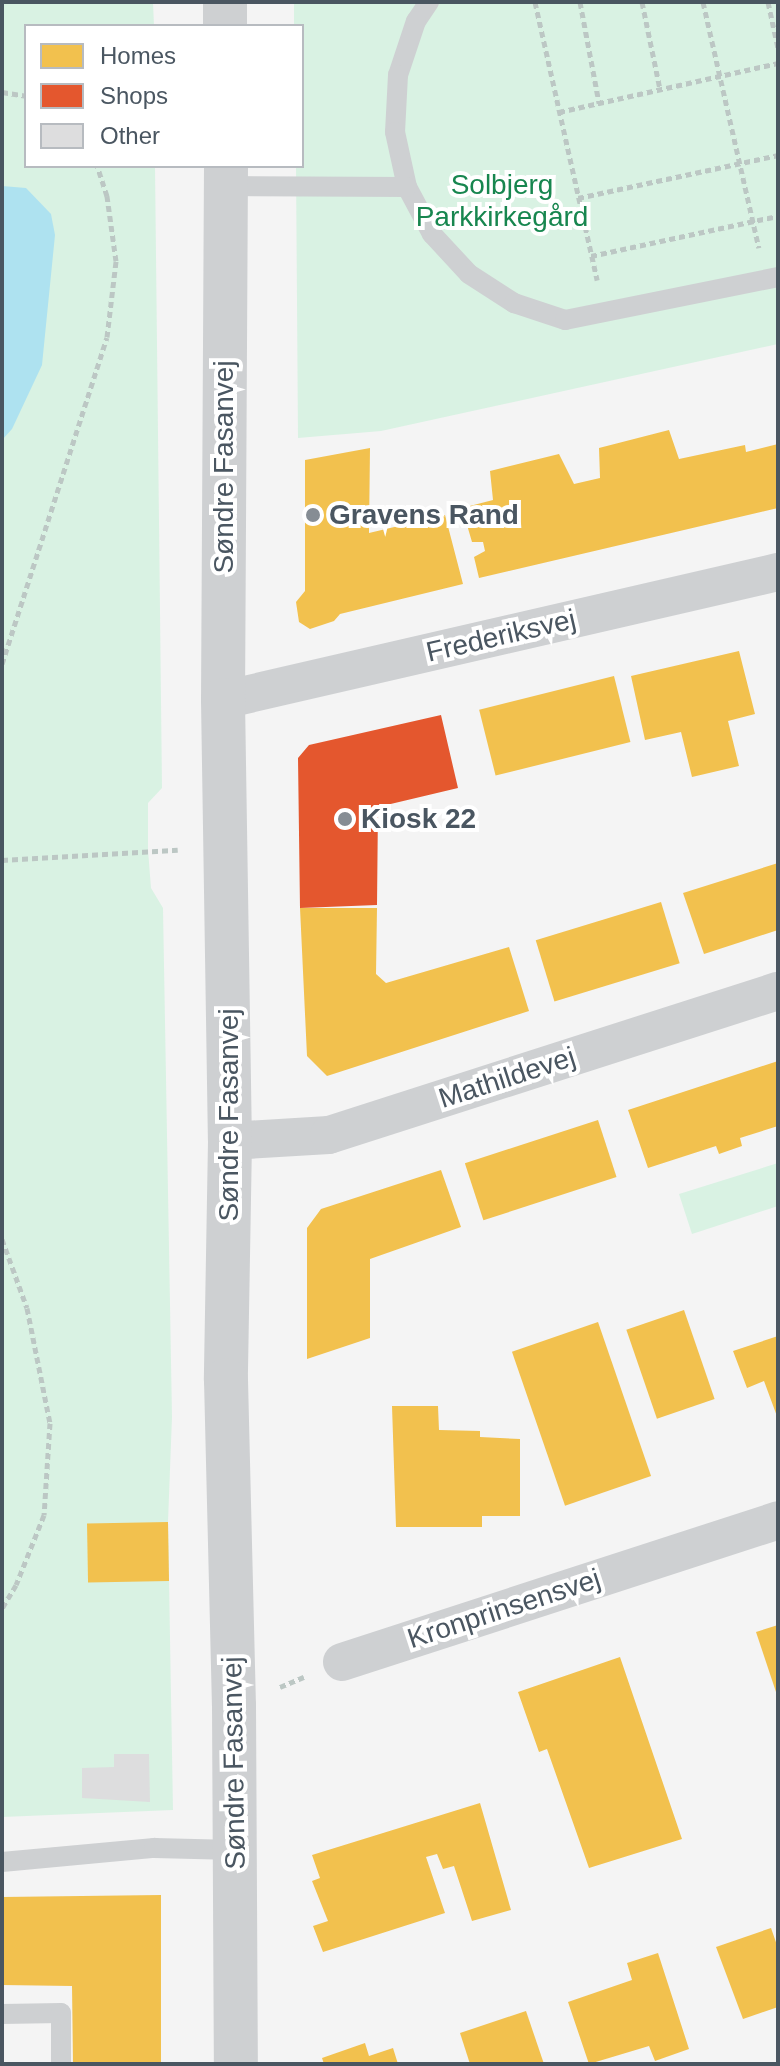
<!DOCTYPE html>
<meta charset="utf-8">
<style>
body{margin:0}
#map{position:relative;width:780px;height:2066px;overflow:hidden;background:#f4f4f4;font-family:Helvetica,sans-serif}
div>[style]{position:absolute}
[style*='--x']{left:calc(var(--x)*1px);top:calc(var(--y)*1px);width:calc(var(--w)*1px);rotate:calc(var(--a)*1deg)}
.green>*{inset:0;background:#d9f2e3}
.water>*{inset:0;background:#aee2f0}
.homes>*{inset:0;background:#f2c14e;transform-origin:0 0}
.shops>*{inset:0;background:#e4572e}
.building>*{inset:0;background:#ddddde}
.path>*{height:5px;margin-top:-2.5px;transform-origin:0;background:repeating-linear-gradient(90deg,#bcc7c4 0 6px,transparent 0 10px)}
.service>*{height:20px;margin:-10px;padding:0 10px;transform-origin:10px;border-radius:10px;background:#ced0d2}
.minor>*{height:38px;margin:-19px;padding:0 19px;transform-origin:19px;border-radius:19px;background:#ced0d2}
.tertiary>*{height:44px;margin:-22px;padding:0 22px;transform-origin:22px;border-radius:22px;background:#ced0d2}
.dots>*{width:22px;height:22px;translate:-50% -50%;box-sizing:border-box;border:4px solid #fff;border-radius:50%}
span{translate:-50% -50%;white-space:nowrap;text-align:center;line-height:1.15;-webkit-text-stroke:8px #fff;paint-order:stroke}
.park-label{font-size:28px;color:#17864f}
.street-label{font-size:28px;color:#4a5661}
.poi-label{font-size:28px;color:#4a5661;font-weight:700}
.left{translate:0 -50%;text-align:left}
.frame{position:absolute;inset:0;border:4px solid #4a5661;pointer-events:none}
.legend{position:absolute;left:24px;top:24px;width:280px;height:144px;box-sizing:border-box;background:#fff;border:2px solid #b7bbc0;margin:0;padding:10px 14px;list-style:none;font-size:24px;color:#4a5661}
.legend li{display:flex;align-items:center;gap:16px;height:40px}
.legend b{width:40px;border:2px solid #b7bbc0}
</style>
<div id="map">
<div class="green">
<i style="clip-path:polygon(2px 2px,153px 2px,154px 26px,26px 26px,26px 166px,155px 166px,162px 788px,148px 803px,148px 850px,151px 888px,163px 908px,172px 1417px,168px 1522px,173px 1810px,2px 1817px)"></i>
<i style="clip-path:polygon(294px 2px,778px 2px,778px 344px,381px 431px,298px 438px,296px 166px,302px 166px,302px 26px,294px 26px)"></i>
<i style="clip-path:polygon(778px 1163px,778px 1206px,692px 1234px,679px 1194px)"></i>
</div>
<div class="water">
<i style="clip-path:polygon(2px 186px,26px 188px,51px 214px,55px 235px,42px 365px,12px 429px,2px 440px)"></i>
</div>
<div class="homes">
<i style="clip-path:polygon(669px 430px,679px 459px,745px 445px,746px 452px,778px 444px,778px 508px,479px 578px,474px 557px,485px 551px,483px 542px,472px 542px,462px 508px,493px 500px,490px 471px,559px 454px,574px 484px,600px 478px,599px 448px)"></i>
<i style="clip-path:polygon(370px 448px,369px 533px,445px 515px,463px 584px,340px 614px,334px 621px,310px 629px,299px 622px,296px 602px,305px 591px,305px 460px)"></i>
<i style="clip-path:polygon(739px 651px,755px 714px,728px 721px,739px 766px,692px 777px,681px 732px,645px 740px,631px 676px)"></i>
<i style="left:614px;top:676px;width:68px;height:139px;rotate:76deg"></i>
<i style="clip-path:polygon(778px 863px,778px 930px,704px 954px,683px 893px)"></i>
<i style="left:661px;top:902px;width:64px;height:131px;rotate:73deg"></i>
<i style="clip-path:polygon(300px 908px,377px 908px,376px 974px,386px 983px,509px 947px,529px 1011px,327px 1076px,307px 1056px)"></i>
<i style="clip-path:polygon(778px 1061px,778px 1126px,740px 1138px,742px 1146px,719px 1154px,716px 1146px,648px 1168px,628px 1110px)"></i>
<i style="left:598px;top:1120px;width:60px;height:140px;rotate:72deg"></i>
<i style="clip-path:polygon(441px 1170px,461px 1227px,370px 1259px,370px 1338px,307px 1359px,307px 1228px,321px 1209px)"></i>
<i style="left:684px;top:1310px;width:94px;height:61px;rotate:71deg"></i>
<i style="left:598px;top:1322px;width:163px;height:91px;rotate:71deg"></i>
<i style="clip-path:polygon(778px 1336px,778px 1419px,764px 1381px,747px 1388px,733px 1351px)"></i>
<i style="clip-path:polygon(392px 1406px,438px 1406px,439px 1430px,480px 1431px,480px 1437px,520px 1439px,520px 1516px,482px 1516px,482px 1527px,396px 1527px)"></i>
<i style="left:168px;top:1522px;width:59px;height:81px;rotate:89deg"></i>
<i style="clip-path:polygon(778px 1625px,778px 1695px,777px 1695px,756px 1632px)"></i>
<i style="clip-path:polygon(620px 1657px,682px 1839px,589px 1868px,547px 1749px,539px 1752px,518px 1692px)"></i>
<i style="clip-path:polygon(480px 1803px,511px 1910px,472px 1921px,454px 1866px,443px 1869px,437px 1854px,426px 1857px,445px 1913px,323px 1952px,313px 1926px,328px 1921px,312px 1881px,320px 1878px,312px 1855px)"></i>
<i style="clip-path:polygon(161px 1895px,161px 2064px,73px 2064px,72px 1986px,2px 1985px,2px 1897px)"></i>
<i style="clip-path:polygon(771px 1928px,778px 1948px,778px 2007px,743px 2019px,716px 1947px)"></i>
<i style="clip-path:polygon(658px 1953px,689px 2049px,655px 2061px,649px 2046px,589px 2064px,568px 2002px,632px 1980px,627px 1963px)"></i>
<i style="clip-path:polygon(526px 2011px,544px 2064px,470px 2064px,460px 2033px)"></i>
<i style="clip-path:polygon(365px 2043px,369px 2056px,393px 2048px,398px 2064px,324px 2064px,322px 2058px)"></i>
</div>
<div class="shops">
<i style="clip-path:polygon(441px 715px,458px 788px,378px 807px,377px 905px,300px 908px,298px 758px,309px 745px)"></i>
</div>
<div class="building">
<i style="clip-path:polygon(114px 1754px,149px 1754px,150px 1802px,82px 1798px,82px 1768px,114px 1767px)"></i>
</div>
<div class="path">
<i style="--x:535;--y:2;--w:285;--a:77.4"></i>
<i style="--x:580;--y:2;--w:103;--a:79.3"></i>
<i style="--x:642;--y:2;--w:89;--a:78.3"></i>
<i style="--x:703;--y:2;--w:252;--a:77.2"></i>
<i style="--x:768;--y:2;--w:47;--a:77.7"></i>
<i style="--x:2;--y:92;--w:24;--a:9"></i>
<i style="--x:559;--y:112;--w:224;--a:-12.6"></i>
<i style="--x:578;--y:198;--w:205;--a:-12.1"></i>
<i style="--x:591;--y:256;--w:191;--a:-12.1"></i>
<i style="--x:2;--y:664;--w:343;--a:-72.2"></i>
<i style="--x:107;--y:337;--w:77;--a:-83.2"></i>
<i style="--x:116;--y:261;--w:66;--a:-97.9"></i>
<i style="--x:107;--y:196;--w:32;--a:-108"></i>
<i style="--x:2;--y:860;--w:176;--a:-3.3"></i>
<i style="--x:2;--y:1239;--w:73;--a:70.1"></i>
<i style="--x:27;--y:1308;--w:117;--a:78.7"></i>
<i style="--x:50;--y:1423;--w:92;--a:93.7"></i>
<i style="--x:44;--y:1515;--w:75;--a:111.8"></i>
<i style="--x:16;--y:1585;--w:27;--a:121"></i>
<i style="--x:280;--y:1687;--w:26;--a:-23"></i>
</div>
<div class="service">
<i style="--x:429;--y:2;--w:23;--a:124"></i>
<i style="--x:416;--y:21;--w:57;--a:108.4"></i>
<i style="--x:398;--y:75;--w:57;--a:93"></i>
<i style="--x:395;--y:132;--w:56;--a:77.7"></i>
<i style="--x:407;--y:187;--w:53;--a:62"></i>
<i style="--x:432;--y:234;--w:54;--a:47.2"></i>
<i style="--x:469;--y:274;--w:54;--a:32.8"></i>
<i style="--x:514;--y:303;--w:54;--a:18.4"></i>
<i style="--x:565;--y:320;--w:217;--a:-11.4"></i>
<i style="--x:226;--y:186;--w:181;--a:0.3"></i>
<i style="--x:2;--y:1862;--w:153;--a:-5.3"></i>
<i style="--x:154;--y:1848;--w:81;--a:1.4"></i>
<i style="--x:2;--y:2014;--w:59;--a:-1"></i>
<i style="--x:61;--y:2013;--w:51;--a:90"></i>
</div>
<div class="minor">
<i style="--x:223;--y:700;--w:570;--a:-12.99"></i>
<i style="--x:230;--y:1141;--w:99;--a:-3.5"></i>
<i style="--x:329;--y:1135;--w:472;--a:-17.8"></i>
<i style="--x:342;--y:1662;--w:459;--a:-18"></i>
</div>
<div class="tertiary">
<i style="--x:225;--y:2;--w:24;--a:90"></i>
<i style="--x:226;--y:166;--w:534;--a:90.32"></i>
<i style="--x:223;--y:700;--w:441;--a:89.1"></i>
<i style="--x:230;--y:1141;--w:239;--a:91"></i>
<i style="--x:226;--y:1380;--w:326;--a:88.6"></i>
<i style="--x:234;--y:1706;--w:358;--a:89.7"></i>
</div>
<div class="dots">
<i style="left:313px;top:515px;background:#868d94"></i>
<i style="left:345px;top:819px;background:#868d94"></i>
</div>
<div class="park-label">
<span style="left:502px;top:201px">Solbjerg<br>Parkkirkegård</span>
</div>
<div class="street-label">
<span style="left:224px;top:467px;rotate:-90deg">Søndre Fasanvej</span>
<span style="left:501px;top:636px;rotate:-13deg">Frederiksvej</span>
<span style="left:507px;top:1078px;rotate:-18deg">Mathildevej</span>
<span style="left:229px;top:1115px;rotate:-90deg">Søndre Fasanvej</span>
<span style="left:504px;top:1609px;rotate:-18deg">Kronprinsensvej</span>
<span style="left:234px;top:1763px;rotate:-91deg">Søndre Fasanvej</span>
</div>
<div class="poi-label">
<span class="left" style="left:329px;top:515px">Gravens Rand</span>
<span class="left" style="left:361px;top:819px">Kiosk 22</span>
</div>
<div class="frame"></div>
<ul class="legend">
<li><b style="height:22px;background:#f2c14e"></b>Homes</li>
<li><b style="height:22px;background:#e4572e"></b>Shops</li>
<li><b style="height:22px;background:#ddddde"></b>Other</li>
</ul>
</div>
